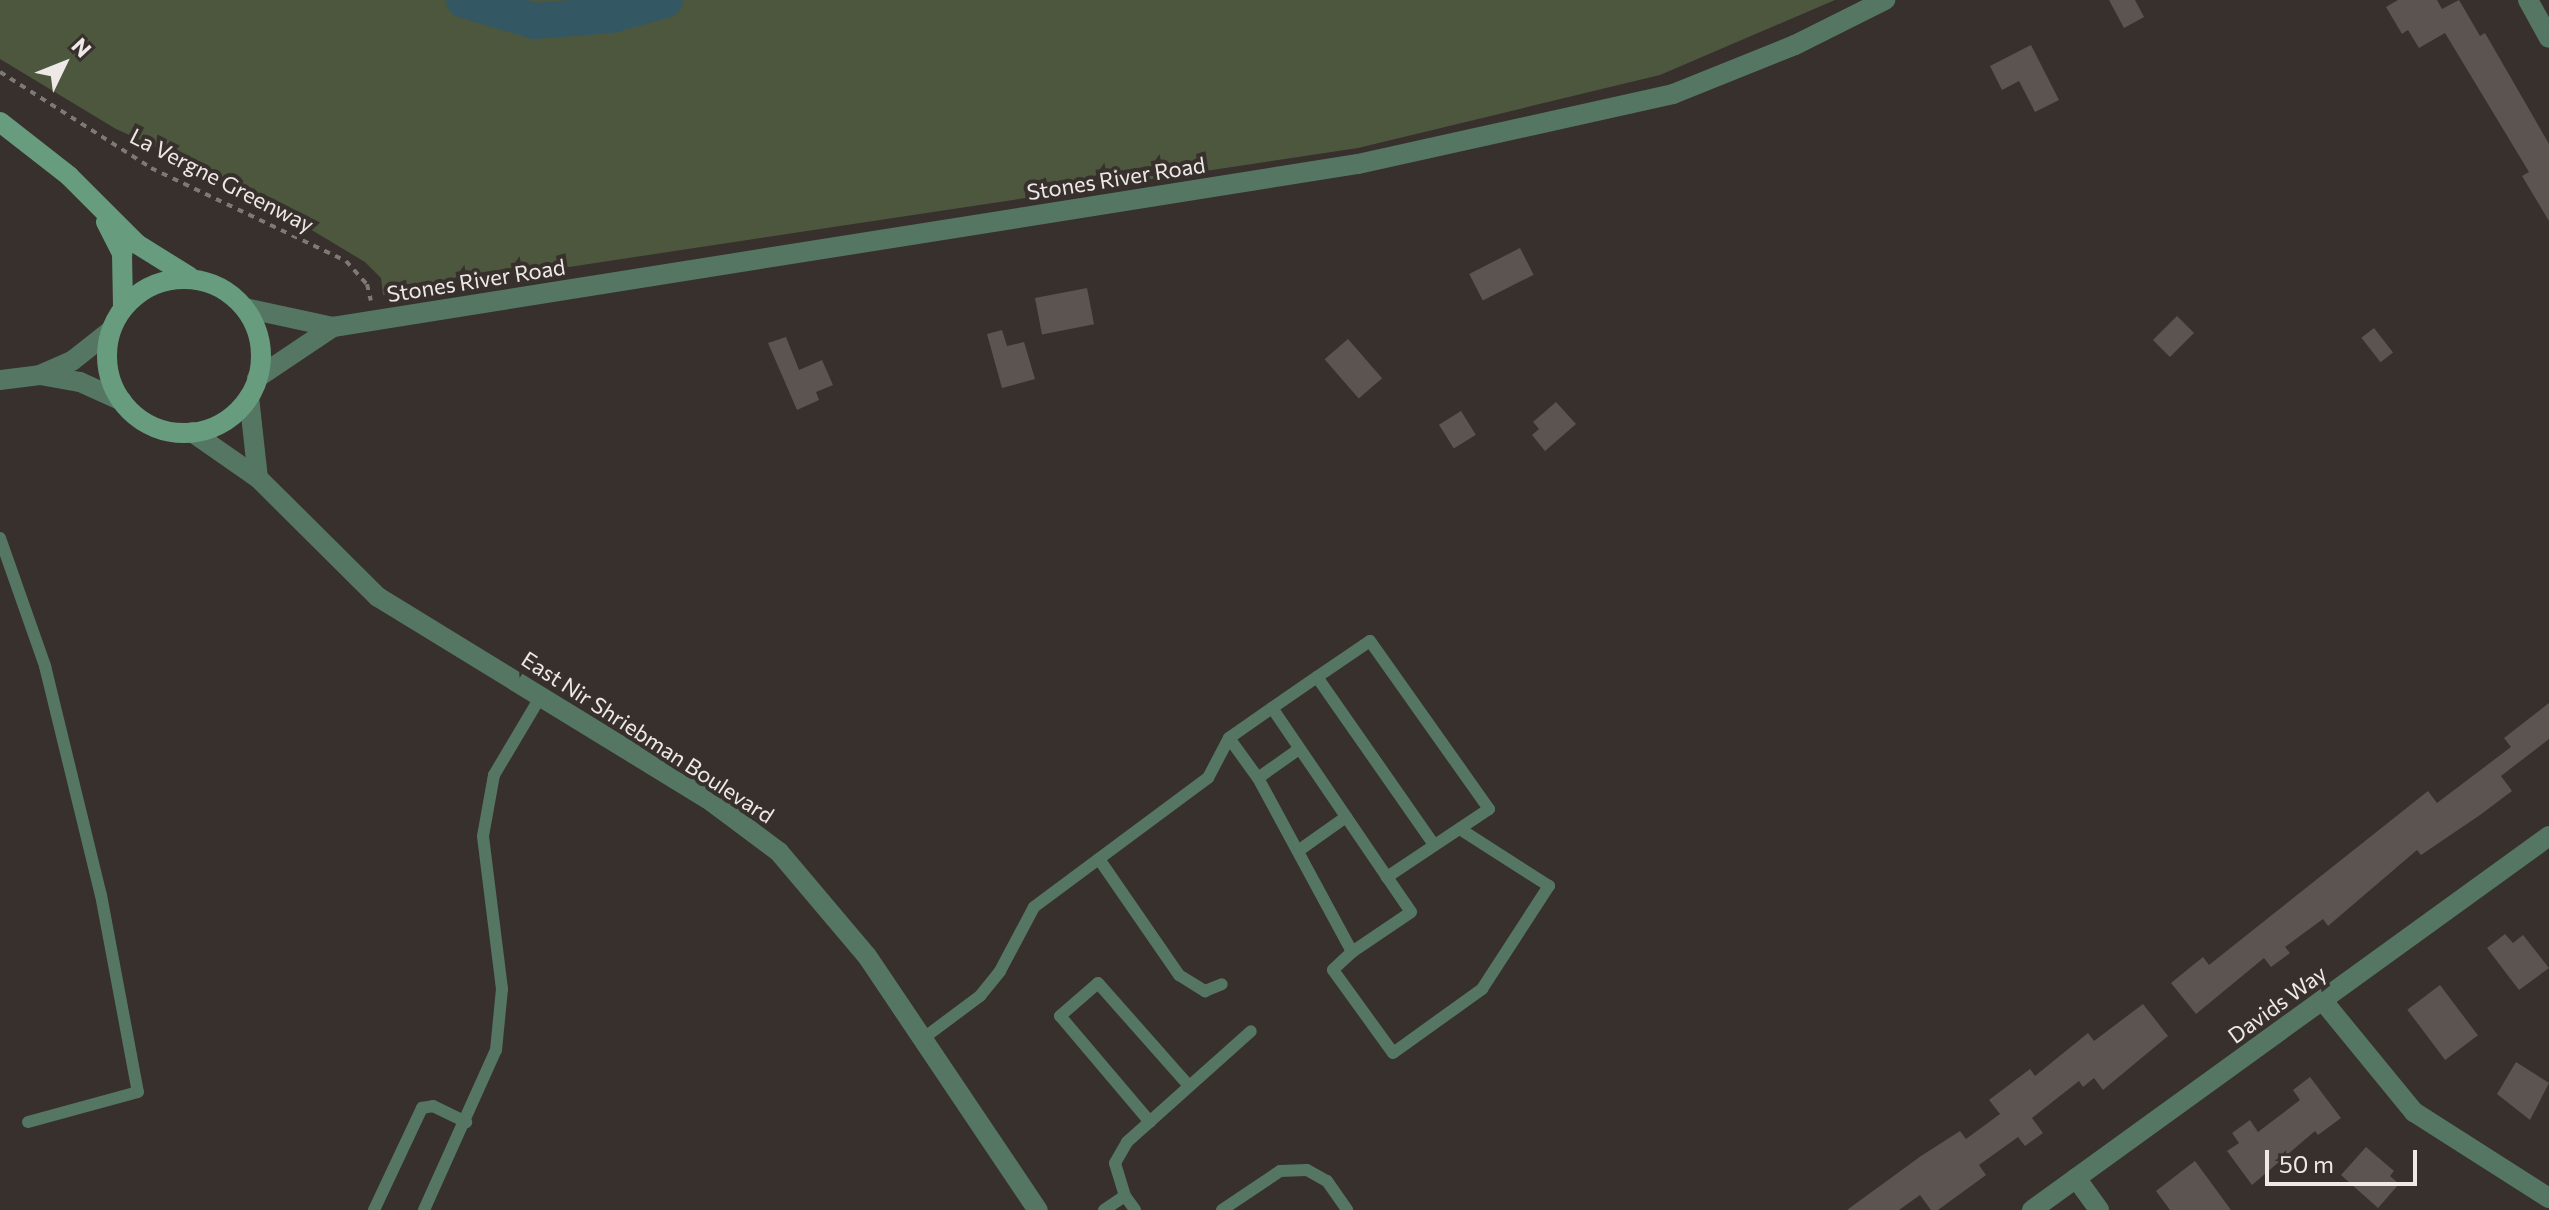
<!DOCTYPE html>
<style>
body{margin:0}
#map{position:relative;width:2549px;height:1210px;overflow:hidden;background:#37302d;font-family:Commissioner,sans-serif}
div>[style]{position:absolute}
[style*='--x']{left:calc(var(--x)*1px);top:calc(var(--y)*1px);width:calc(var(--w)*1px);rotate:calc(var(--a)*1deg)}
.green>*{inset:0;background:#4c573d}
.river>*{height:36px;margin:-18px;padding:0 18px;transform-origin:18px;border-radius:18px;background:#335864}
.building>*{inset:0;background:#5c5450;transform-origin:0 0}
.path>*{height:4px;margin-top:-2px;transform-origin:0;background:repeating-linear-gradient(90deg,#7f7976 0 6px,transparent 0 12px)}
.lane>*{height:12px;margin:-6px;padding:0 6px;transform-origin:6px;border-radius:6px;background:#557663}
.street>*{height:20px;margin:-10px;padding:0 10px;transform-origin:10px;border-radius:10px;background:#557663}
.secondary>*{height:20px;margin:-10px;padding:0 10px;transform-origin:10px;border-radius:10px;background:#679c7e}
.secondary>.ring{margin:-10px;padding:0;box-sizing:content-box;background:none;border:20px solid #679c7e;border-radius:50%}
span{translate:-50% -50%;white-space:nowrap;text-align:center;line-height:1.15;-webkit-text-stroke:8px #37302d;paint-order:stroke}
.street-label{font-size:22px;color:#eee9e7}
.north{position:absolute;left:24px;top:24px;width:80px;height:80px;-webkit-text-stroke:6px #37302d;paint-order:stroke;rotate:47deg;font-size:22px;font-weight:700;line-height:32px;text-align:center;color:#eee9e7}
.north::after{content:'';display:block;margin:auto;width:28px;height:36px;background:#eee9e7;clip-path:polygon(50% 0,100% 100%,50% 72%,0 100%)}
.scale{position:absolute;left:2265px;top:1150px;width:152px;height:36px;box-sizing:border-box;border:4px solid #eee9e7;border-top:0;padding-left:10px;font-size:24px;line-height:28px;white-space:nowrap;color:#eee9e7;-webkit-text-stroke:6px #37302d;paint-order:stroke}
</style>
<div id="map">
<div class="green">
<i style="clip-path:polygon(0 0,1835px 0,1660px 75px,1358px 148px,383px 295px,381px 278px,365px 262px,228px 180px,116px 129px,0 59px)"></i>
</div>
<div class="river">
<i style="--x:464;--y:0;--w:74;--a:16.5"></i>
<i style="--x:535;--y:21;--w:77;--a:-4.5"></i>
<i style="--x:612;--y:15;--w:55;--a:-15.8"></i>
</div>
<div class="building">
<i style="clip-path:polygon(2109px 0,2135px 0,2144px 17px,2124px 28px)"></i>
<i style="clip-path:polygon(2398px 0,2437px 0,2442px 9px,2459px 0,2480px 36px,2485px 33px,2549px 144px,2549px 221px,2522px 176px,2529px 172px,2445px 33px,2419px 48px,2408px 30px,2402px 34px,2386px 7px)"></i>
<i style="clip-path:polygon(2031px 45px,2059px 100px,2035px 112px,2019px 81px,2002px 90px,1990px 66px)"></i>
<i style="left:1520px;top:248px;width:30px;height:57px;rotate:63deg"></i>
<i style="left:1087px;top:288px;width:37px;height:53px;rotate:79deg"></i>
<i style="left:2177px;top:316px;width:24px;height:34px;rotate:45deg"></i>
<i style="left:2374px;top:328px;width:31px;height:16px;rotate:52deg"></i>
<i style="clip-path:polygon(1002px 330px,1007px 346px,1024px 342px,1035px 379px,1002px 388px,987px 334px)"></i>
<i style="clip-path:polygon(786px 337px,799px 370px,822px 360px,833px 385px,816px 392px,819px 400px,797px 410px,768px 343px)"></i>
<i style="left:1348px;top:339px;width:52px;height:31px;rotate:49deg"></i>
<i style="clip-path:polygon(1556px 402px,1576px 424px,1545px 451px,1532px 435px,1539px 429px,1533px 422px)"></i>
<i style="left:1461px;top:411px;width:28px;height:26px;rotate:58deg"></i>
<i style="clip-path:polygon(2549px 703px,2549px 739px,2501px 776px,2512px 791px,2480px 815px,2421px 855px,2417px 850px,2328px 926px,2323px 919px,2285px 947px,2290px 953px,2271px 967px,2264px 958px,2196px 1014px,2171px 983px,2203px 957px,2209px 965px,2428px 791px,2437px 803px,2511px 747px,2504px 738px)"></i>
<i style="clip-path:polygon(2505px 934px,2513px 943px,2523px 935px,2549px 968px,2519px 990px,2487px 948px)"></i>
<i style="left:2440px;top:985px;width:63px;height:41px;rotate:53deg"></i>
<i style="clip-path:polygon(2143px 1004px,2168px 1036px,2103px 1090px,2094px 1078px,2083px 1087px,2079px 1081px,2032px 1118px,2043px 1133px,2025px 1146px,2018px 1137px,1979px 1165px,1986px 1175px,1938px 1210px,1931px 1210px,1920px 1195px,1899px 1210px,1847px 1210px,1921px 1156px,1960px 1131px,1966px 1139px,2000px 1114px,1989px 1100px,2030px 1069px,2035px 1076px,2088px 1033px,2094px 1041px)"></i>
<i style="clip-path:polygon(2516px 1062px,2549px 1083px,2530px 1120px,2497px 1094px)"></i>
<i style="clip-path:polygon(2310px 1077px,2341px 1118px,2318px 1135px,2315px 1131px,2252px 1185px,2227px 1151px,2239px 1143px,2232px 1133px,2250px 1120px,2258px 1132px,2300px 1100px,2293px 1090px)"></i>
<i style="clip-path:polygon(2366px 1147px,2394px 1171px,2390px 1176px,2399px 1184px,2378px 1208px,2341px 1175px)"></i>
<i style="clip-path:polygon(2195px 1161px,2231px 1210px,2170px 1210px,2156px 1191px)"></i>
</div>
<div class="path">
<i style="--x:0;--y:72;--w:179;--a:32.4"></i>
<i style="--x:151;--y:168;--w:216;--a:25.5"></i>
<i style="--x:346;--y:261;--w:31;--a:48"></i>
<i style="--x:367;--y:284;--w:17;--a:77"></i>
</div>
<div class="lane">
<i style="--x:0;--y:538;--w:136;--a:70.6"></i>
<i style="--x:45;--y:666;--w:236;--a:76.3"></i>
<i style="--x:101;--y:895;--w:200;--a:79.4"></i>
<i style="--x:138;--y:1092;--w:114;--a:164.7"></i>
<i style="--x:1317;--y:677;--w:205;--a:55.1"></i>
<i style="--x:1229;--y:738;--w:49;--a:54.1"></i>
<i style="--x:1258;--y:778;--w:50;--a:-35.3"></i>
<i style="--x:1258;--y:778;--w:198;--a:61.6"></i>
<i style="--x:1352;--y:952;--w:71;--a:-34.1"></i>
<i style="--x:1411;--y:912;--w:42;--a:-124.4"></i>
<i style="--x:1298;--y:851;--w:59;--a:-35.3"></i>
<i style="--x:1099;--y:859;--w:141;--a:55.4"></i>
<i style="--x:1179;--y:975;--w:31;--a:32"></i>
<i style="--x:1205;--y:991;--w:18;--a:-22"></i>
<i style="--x:1352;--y:952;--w:26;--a:137"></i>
<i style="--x:1333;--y:970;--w:102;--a:54.1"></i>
<i style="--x:1393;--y:1053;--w:110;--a:-35.7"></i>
<i style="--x:1482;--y:989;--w:123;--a:-57"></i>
<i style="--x:1549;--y:886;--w:106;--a:-147.4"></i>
<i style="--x:921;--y:1040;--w:74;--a:-36.7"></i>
<i style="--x:980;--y:996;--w:32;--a:-51"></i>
<i style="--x:1000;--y:971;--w:72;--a:-62"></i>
<i style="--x:1034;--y:907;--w:217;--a:-36.6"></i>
<i style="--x:1208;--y:778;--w:45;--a:-62.3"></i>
<i style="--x:1229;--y:738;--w:52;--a:-34.9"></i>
<i style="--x:1272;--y:708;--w:55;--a:-34.6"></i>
<i style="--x:1317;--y:677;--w:64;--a:-34.2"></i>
<i style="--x:1370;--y:641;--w:206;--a:54.7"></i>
<i style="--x:1489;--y:809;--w:123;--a:146.3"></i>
<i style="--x:1387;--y:877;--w:204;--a:-124.2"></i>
<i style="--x:1150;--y:1122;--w:139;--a:-130.3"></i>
<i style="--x:1060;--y:1016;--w:50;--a:-41"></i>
<i style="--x:1098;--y:983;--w:137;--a:48.5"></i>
<i style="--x:1125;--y:1196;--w:17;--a:54"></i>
<i style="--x:374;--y:1210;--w:113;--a:-64.8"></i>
<i style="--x:422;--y:1108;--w:11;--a:-10"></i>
<i style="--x:433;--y:1106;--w:37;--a:26"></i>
<i style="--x:424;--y:1210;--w:175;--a:-65.8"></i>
<i style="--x:496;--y:1050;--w:61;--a:-84.4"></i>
<i style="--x:502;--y:989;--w:154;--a:-97.1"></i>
<i style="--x:483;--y:836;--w:62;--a:-79.8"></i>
<i style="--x:494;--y:775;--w:92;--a:-59.3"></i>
<i style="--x:1104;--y:1210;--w:25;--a:-34"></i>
<i style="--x:1125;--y:1196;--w:34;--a:-107"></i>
<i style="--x:1115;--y:1163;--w:24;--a:-60"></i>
<i style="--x:1127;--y:1142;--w:166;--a:-41.8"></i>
<i style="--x:1222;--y:1210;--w:70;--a:-33.9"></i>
<i style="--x:1280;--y:1171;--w:27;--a:-2"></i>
<i style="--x:1307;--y:1170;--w:23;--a:29"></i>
<i style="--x:1327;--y:1181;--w:35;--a:55"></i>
</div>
<div class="street">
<i style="--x:2528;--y:0;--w:43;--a:61.1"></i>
<i style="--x:245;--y:308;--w:90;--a:12.2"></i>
<i style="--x:333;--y:327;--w:1038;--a:-9.04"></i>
<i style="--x:1358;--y:164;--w:323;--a:-12.5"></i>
<i style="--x:1673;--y:94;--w:131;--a:-21.9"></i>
<i style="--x:1795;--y:45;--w:101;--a:-26.6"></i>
<i style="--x:40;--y:375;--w:41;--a:9.9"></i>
<i style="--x:80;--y:382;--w:46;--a:24.3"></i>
<i style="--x:257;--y:378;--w:92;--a:-33.9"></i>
<i style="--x:0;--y:380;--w:40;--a:-7.1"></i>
<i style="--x:40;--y:375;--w:35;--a:-24"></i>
<i style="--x:72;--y:361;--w:48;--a:-38.3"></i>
<i style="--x:249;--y:397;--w:81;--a:83.7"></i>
<i style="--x:192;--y:432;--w:80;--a:34.9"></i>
<i style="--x:258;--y:478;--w:169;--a:44.8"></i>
<i style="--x:378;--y:597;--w:387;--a:31.5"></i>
<i style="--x:708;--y:799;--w:89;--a:36.7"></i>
<i style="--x:779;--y:852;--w:136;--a:49.8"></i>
<i style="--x:867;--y:956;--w:306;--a:56.1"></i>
<i style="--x:2323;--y:1001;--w:144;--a:50.7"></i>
<i style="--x:2414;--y:1112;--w:160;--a:32.5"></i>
<i style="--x:2076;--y:1178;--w:39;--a:54"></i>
<i style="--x:2032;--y:1210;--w:638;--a:-35.88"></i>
</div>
<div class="secondary">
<i style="--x:0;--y:122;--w:88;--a:38"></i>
<i style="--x:69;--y:176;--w:96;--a:45"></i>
<i style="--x:137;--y:244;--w:62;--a:31.9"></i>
<i style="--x:106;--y:222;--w:36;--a:63"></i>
<i style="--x:122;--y:254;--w:53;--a:88.9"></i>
<i class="ring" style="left:107px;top:279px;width:134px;height:134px"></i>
</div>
<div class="street-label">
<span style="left:1116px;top:178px;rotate:-9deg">Stones River Road</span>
<span style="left:222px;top:180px;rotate:27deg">La Vergne Greenway</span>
<span style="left:476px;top:280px;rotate:-9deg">Stones River Road</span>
<span style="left:648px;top:737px;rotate:33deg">East Nir Shriebman Boulevard</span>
<span style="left:2277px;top:1004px;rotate:-36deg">Davids Way</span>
</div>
<div class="north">N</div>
<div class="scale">50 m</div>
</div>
